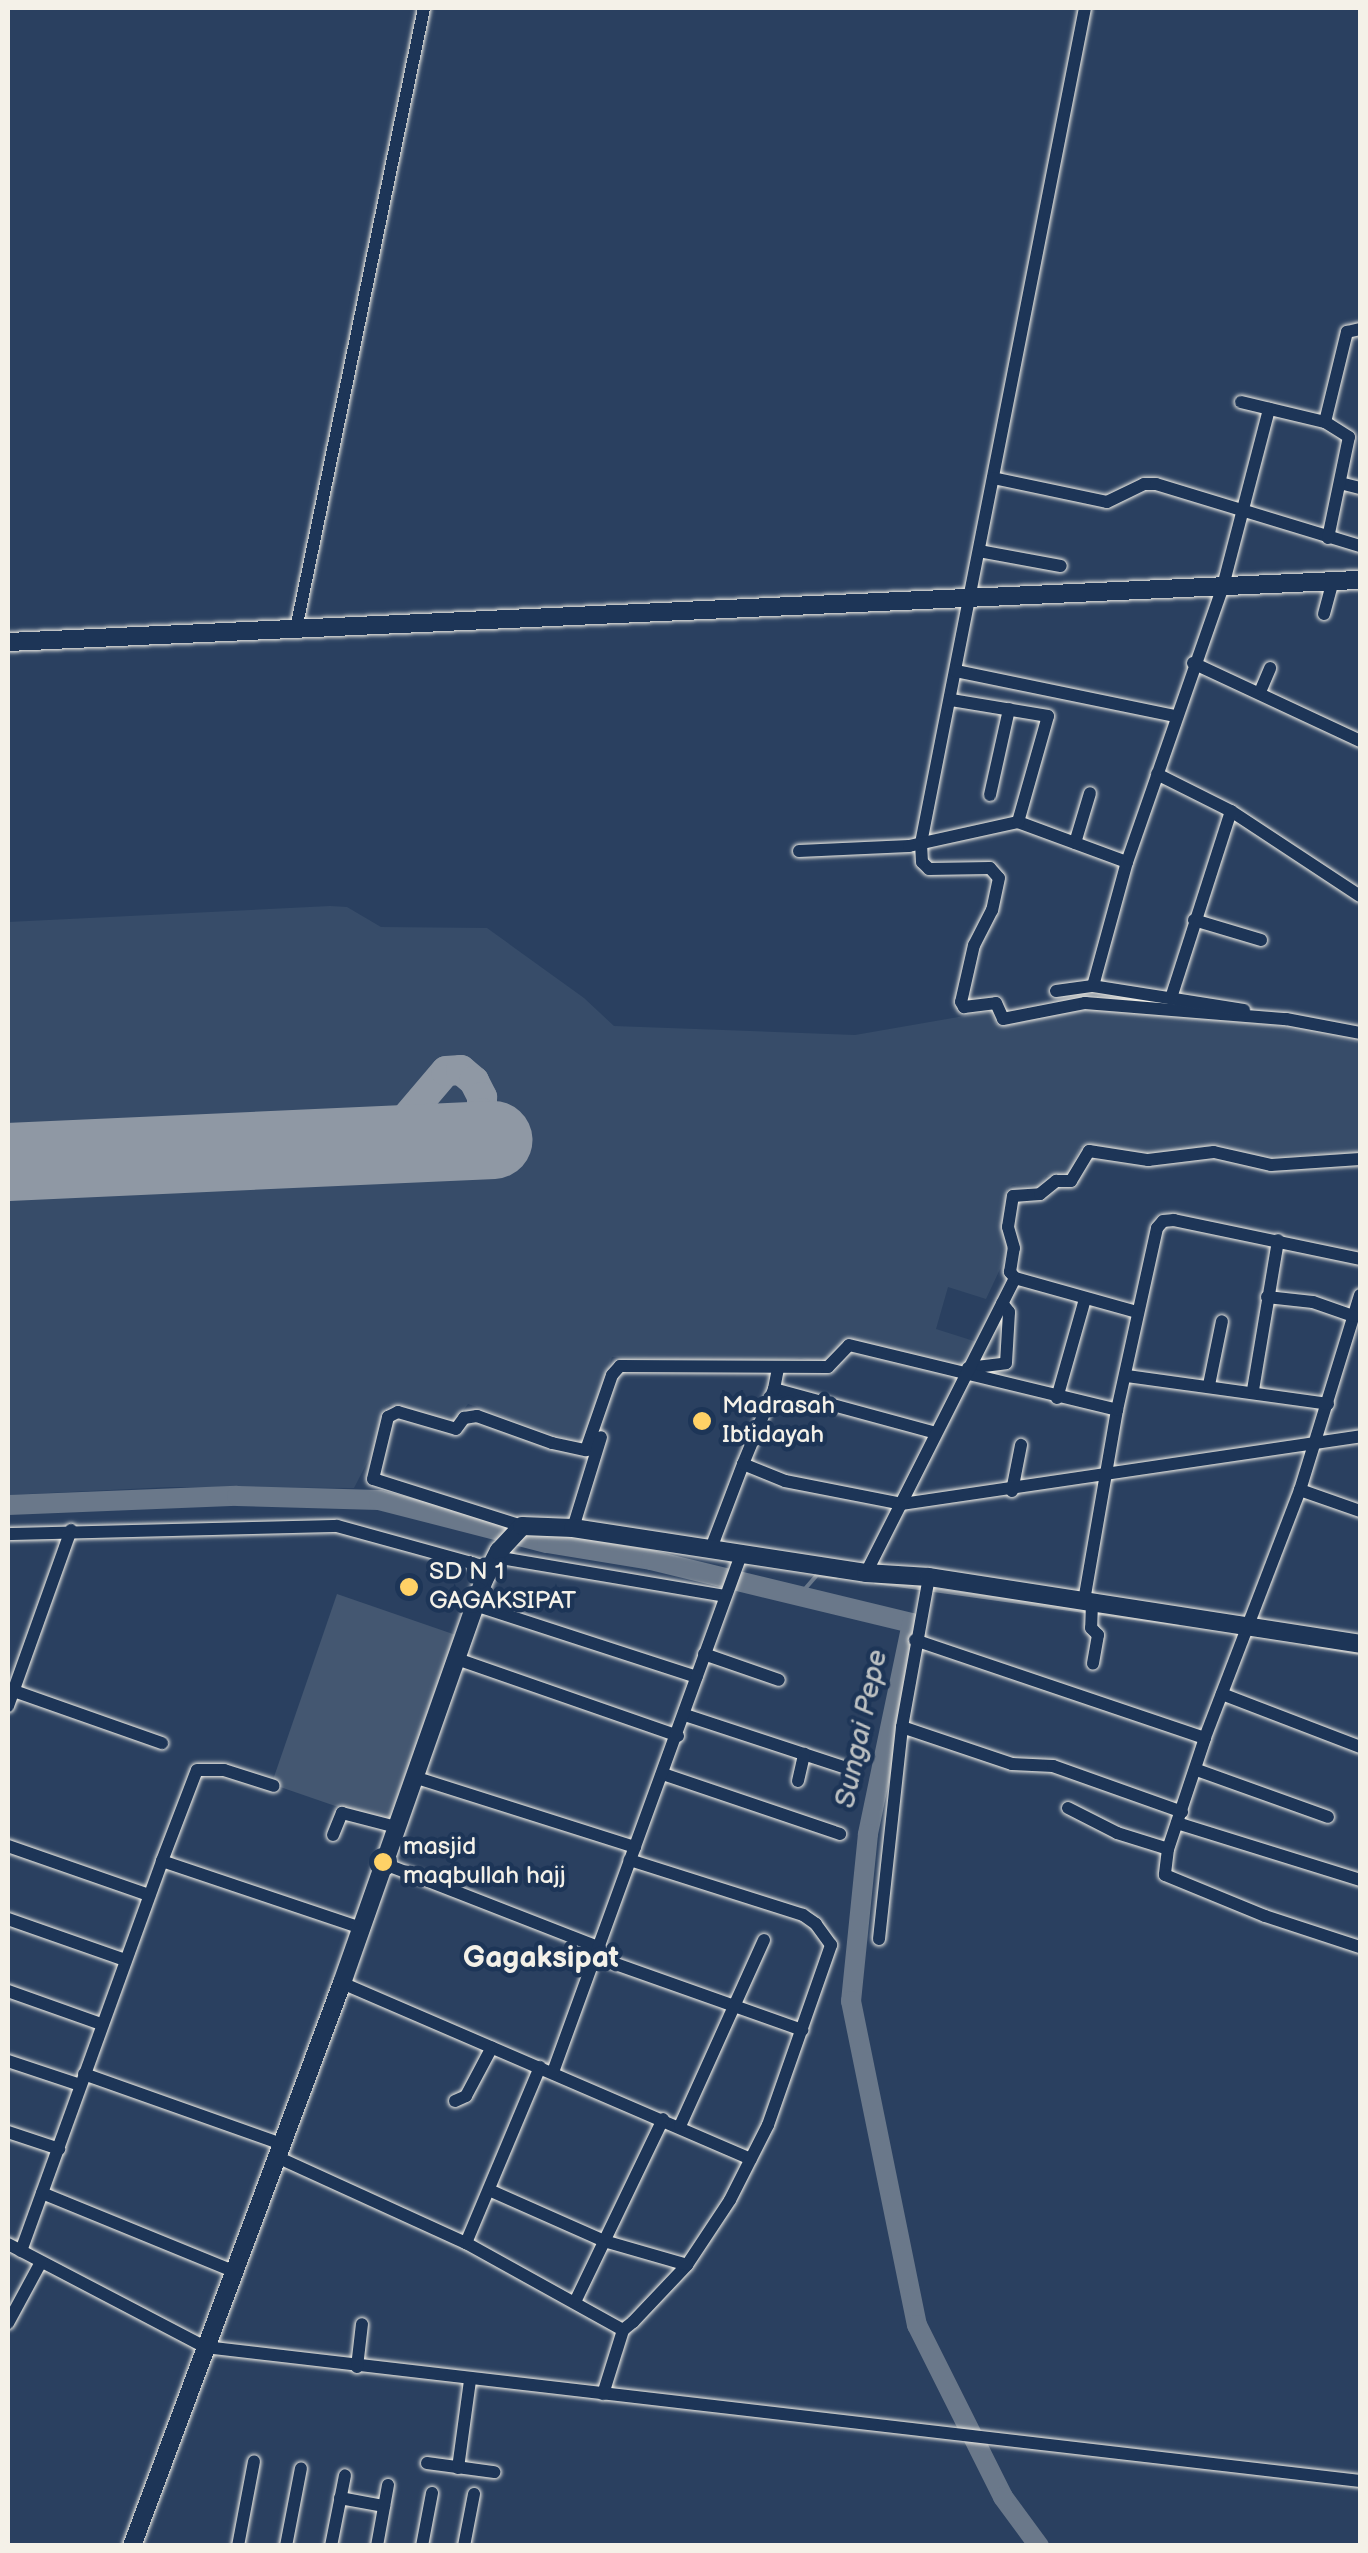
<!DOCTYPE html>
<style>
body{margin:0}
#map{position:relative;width:1368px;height:2553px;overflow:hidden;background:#2a4060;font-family:"Balsamiq Sans",sans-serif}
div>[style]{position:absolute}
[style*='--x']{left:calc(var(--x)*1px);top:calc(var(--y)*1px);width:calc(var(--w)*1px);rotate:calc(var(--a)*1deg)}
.built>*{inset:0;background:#374c69}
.green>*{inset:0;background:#445771;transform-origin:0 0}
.stream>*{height:4px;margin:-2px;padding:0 2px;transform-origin:2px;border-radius:2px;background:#6a788a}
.river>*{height:20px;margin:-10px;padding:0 10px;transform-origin:10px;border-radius:10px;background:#6a788a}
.taxiway>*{height:30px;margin:-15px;padding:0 15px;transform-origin:15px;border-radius:15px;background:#8f98a4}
.runway>*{height:78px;margin:-39px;padding:0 39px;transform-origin:39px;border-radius:39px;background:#8f98a4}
.roads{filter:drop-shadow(0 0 2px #f4f1e8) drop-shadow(0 0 2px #f4f1e8)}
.street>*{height:12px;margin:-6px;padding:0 6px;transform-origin:6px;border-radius:6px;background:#1d3557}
.secondary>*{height:18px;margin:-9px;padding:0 9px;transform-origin:9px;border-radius:9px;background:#1d3557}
.dots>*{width:28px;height:28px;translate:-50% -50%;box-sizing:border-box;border:5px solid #1d3557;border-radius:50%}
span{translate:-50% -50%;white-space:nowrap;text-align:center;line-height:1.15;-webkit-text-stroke:9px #1d3557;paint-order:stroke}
.poi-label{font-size:25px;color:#f4f1e8}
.left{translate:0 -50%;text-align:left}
.water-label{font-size:28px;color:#bdc1c2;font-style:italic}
.quarter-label{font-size:30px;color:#f4f1e8;font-weight:700}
.frame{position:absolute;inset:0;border:10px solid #f4f1e8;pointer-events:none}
</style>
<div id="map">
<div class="built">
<i style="clip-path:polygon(330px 906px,347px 907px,381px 927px,487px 928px,584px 998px,614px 1026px,855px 1035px,993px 1011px,996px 1024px,1091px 1009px,1271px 1025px,1360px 1042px,1360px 1153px,1260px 1157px,1219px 1144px,1151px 1155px,1080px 1147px,1070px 1174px,1046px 1176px,1039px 1187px,1013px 1185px,1007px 1189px,1003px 1232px,1009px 1250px,986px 1299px,948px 1287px,936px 1329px,977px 1342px,960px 1371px,844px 1340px,829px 1360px,818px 1363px,801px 1358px,769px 1362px,612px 1357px,586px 1440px,579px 1444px,468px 1404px,454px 1423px,389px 1405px,384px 1408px,374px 1449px,354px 1488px,171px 1487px,8px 1495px,8px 922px)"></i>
</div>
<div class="green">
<i style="left:337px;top:1594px;width:131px;height:201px;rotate:19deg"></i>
</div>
<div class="stream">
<i style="--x:876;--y:1582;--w:305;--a:7.9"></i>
<i style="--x:797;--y:1598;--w:30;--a:-49"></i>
<i style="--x:817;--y:1575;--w:19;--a:6"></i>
<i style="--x:1311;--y:1645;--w:50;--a:9.3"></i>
</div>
<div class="river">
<i style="--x:8;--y:1505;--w:229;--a:-2.3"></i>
<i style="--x:237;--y:1496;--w:142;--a:1.6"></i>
<i style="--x:379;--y:1500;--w:173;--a:14.4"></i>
<i style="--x:547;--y:1543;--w:105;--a:9.3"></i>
<i style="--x:651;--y:1560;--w:268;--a:13.6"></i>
<i style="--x:912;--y:1623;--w:216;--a:101.8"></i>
<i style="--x:868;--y:1834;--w:168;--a:95.8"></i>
<i style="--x:851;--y:2001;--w:331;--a:78.5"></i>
<i style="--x:917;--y:2325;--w:192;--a:63.4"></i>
<i style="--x:1003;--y:2497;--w:61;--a:53.7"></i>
</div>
<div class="taxiway">
<i style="--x:356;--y:1147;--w:41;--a:-21.5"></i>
<i style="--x:394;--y:1132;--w:80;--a:-49.6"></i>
<i style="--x:446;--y:1071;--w:15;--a:-4"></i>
<i style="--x:461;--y:1070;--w:17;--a:40"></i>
<i style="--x:474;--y:1081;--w:18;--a:63"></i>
<i style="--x:482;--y:1097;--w:16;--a:90"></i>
<i style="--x:482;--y:1113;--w:31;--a:112"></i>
<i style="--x:470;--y:1142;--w:29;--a:153"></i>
<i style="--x:444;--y:1155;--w:18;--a:180"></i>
<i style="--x:426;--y:1155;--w:26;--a:-157"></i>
</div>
<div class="runway">
<i style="--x:8;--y:1162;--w:486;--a:-2.6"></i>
</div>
<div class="roads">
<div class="street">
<i style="--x:1085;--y:8;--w:851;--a:101.11"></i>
<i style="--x:921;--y:843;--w:19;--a:87"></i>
<i style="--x:922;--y:862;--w:10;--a:45"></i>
<i style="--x:929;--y:869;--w:61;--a:-0.9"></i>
<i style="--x:990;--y:868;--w:13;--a:48"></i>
<i style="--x:999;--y:878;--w:33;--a:102"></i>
<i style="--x:992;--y:910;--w:39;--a:117"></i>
<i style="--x:974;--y:945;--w:58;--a:102.8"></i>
<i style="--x:961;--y:1002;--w:6;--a:59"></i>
<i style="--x:964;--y:1007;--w:32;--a:-7"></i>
<i style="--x:996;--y:1003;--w:17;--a:66"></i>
<i style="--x:1003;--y:1019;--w:84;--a:-11"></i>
<i style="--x:1085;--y:1003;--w:202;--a:4.6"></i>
<i style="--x:1286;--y:1019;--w:75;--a:10.7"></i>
<i style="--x:1241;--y:402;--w:86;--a:13.4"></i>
<i style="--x:993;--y:478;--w:116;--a:11.9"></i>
<i style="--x:1107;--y:502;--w:41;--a:-25.9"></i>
<i style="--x:1144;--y:484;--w:12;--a:0"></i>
<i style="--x:1156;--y:484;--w:213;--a:16.9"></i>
<i style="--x:1340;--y:483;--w:21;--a:14"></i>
<i style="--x:1328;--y:538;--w:103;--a:-78.3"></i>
<i style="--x:1349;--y:437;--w:28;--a:-148"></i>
<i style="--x:1325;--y:422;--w:93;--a:-76.3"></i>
<i style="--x:1347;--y:332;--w:13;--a:-13"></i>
<i style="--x:979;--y:551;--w:83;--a:10.4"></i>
<i style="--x:1324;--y:614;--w:34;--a:-75"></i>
<i style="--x:296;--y:629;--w:634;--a:-78.35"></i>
<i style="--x:1193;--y:663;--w:184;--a:25"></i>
<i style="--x:956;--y:671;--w:224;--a:11.6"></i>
<i style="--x:1260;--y:692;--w:26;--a:-67"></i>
<i style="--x:1157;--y:774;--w:83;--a:26.6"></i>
<i style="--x:1231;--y:811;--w:154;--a:33.4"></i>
<i style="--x:990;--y:795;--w:88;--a:-77.5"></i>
<i style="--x:1018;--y:822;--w:116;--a:20.2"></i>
<i style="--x:1075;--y:843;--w:52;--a:-73.3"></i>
<i style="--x:799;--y:851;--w:110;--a:-2.6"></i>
<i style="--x:909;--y:846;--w:112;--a:-12.4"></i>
<i style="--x:1018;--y:822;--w:110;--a:-74.2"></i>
<i style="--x:1048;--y:716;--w:98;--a:-170.6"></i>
<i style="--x:1194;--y:920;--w:70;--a:16.6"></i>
<i style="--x:1093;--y:986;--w:129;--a:-74.7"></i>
<i style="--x:1127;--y:862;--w:292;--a:-70.8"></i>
<i style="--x:1223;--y:586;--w:183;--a:-75.4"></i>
<i style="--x:1056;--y:991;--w:37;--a:-8"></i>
<i style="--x:1093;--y:986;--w:153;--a:9"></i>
<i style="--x:1171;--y:998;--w:196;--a:-72.2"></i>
<i style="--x:1015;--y:1278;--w:127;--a:15.6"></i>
<i style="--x:1360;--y:1295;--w:204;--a:107.1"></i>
<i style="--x:1300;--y:1490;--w:266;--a:111"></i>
<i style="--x:1205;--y:1738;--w:117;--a:108.4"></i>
<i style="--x:1168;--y:1849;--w:26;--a:97"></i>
<i style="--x:1165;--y:1875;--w:108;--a:22.3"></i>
<i style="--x:1265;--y:1916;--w:100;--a:18.1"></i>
<i style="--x:1267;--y:1297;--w:46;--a:6.2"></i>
<i style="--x:1313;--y:1302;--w:42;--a:19.3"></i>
<i style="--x:968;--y:1368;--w:38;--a:-7"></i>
<i style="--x:1006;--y:1363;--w:51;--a:-86.6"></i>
<i style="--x:1009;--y:1312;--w:11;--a:-128"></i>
<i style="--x:1127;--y:1376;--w:203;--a:7.9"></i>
<i style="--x:1209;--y:1385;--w:65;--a:-78.5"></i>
<i style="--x:774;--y:1389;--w:168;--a:15.2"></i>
<i style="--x:1253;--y:1390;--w:152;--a:-80.5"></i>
<i style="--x:1057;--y:1398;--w:103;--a:-74.2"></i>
<i style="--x:743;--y:1464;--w:81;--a:-67.5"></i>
<i style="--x:774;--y:1389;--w:20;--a:-79"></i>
<i style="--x:1300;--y:1490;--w:64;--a:19.3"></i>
<i style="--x:1012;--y:1491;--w:47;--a:-78.9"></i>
<i style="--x:522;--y:1526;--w:156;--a:-162.5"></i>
<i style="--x:373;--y:1479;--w:64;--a:-76.4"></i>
<i style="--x:388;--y:1417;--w:11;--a:-27"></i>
<i style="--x:398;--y:1412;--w:60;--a:16.3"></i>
<i style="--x:456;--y:1429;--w:14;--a:-54"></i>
<i style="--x:464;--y:1418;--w:13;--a:-9"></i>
<i style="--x:477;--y:1416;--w:80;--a:19.8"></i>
<i style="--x:552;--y:1443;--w:35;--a:12"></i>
<i style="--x:586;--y:1450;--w:79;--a:-70.9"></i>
<i style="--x:612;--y:1375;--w:12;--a:-48"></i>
<i style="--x:620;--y:1366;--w:208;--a:0.3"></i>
<i style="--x:828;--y:1367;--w:30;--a:-46"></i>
<i style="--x:849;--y:1345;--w:276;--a:13.6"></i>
<i style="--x:573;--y:1528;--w:95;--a:-72.9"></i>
<i style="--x:8;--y:1534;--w:329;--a:-1.4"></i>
<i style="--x:337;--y:1526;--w:158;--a:15.4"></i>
<i style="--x:710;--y:1551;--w:93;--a:-69.2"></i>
<i style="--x:743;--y:1464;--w:45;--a:22"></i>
<i style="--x:785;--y:1481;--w:119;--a:11.1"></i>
<i style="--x:902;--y:1504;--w:463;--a:-8.4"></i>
<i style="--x:495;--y:1557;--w:233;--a:9.6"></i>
<i style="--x:866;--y:1573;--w:330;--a:-63.2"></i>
<i style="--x:1015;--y:1278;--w:8;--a:-130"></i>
<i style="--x:1010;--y:1272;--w:24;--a:-81"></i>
<i style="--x:1014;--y:1248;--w:22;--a:-106"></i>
<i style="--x:1008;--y:1227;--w:31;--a:-81"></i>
<i style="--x:1013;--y:1196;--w:27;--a:-4"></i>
<i style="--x:1040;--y:1194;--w:21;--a:-39"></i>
<i style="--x:1056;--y:1181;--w:15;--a:0"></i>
<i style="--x:1071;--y:1181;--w:35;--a:-59"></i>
<i style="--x:1089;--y:1151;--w:60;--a:8.7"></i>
<i style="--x:1148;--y:1160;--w:66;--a:-6.9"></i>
<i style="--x:1214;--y:1152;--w:58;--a:12.8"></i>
<i style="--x:1271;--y:1165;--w:89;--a:-3.9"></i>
<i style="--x:1084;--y:1601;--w:194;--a:-80.2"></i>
<i style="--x:1117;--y:1410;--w:186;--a:-77.6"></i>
<i style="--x:1157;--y:1228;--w:9;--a:-49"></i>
<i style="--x:1163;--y:1221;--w:11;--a:-5"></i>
<i style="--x:1174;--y:1220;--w:190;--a:11.8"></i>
<i style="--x:1092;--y:1603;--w:25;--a:92"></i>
<i style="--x:1091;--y:1628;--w:10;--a:45"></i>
<i style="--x:1098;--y:1635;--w:29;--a:100"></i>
<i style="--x:475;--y:1605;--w:233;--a:18"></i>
<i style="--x:915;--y:1640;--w:306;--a:18.7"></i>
<i style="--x:704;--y:1654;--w:79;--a:19.1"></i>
<i style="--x:457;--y:1659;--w:234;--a:19.2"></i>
<i style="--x:14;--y:1691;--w:157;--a:19.4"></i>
<i style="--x:1222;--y:1694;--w:148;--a:21"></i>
<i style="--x:8;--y:1706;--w:187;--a:-70.3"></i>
<i style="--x:685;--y:1715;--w:169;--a:18.2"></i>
<i style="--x:902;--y:1727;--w:116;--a:18.6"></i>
<i style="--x:1012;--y:1764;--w:41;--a:2.8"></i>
<i style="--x:1053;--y:1766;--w:137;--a:19.6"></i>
<i style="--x:1197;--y:1770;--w:139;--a:19.7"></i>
<i style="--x:663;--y:1774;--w:187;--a:18.7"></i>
<i style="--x:414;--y:1777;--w:232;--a:17.6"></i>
<i style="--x:798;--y:1781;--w:28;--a:-77"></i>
<i style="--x:1068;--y:1808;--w:55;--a:27"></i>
<i style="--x:1117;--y:1833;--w:53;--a:17.4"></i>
<i style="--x:1177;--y:1823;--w:192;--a:17.3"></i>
<i style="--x:333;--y:1835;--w:24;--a:-68"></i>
<i style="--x:342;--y:1813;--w:56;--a:14.5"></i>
<i style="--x:8;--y:1846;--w:149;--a:19.2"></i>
<i style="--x:162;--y:1861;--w:97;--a:-69"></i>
<i style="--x:197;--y:1770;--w:27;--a:0"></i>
<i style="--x:224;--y:1770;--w:52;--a:17.7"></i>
<i style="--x:385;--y:1864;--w:231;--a:21.3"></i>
<i style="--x:8;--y:1919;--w:124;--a:19.3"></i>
<i style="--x:879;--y:1939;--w:213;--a:-83.8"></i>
<i style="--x:902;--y:1727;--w:152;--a:-79.8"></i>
<i style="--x:596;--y:1957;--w:219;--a:19.5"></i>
<i style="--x:342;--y:1983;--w:445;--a:23.3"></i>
<i style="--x:8;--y:1991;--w:99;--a:19.5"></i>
<i style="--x:8;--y:2061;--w:76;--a:18.4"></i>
<i style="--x:553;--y:2072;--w:550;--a:-70.02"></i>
<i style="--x:84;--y:2074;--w:210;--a:19.5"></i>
<i style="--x:455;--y:2101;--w:12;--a:-24"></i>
<i style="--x:466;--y:2096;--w:55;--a:-62"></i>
<i style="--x:680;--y:2126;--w:204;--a:-65.7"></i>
<i style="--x:8;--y:2132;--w:54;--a:18.4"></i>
<i style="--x:277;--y:2157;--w:208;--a:24.5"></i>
<i style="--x:466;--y:2243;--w:179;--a:29"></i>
<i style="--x:623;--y:2330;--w:13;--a:-39"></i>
<i style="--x:633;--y:2322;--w:79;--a:-46.5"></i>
<i style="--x:687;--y:2265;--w:78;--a:-56.5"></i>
<i style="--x:730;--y:2200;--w:84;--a:-63.1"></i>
<i style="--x:768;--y:2125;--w:191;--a:-70.7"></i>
<i style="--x:831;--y:1945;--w:26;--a:-126"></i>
<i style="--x:816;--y:1924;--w:16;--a:-145"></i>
<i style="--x:803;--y:1915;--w:182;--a:-162.4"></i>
<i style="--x:489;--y:2190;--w:126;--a:23.9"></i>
<i style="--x:604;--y:2241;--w:86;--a:16.1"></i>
<i style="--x:42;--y:2193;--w:206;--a:22.2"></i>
<i style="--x:466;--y:2243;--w:191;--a:-67.2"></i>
<i style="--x:8;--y:2244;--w:222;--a:27.6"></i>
<i style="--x:205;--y:2347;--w:1163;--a:6.62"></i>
<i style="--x:21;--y:2251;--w:415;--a:-70.1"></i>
<i style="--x:162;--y:1861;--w:210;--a:18.6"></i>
<i style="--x:575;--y:2302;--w:203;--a:-64.3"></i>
<i style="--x:8;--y:2323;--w:69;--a:-61.6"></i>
<i style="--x:357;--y:2367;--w:43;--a:-83.4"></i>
<i style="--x:603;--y:2394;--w:67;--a:-72.6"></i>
<i style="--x:427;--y:2463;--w:68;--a:7.7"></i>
<i style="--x:458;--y:2468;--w:89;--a:-82.2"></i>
<i style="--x:340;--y:2498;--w:45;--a:10.3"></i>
<i style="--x:238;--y:2546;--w:86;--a:-79.3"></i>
<i style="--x:286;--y:2546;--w:79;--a:-79.1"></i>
<i style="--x:331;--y:2546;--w:72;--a:-78.8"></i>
<i style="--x:377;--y:2546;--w:62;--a:-79.8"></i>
<i style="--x:422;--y:2546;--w:54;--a:-79.3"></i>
<i style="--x:464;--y:2546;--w:53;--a:-79.1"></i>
</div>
<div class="secondary">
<i style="--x:8;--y:642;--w:1353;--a:-2.63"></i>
<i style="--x:132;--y:2546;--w:601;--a:-69.54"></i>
<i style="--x:342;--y:1983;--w:427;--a:-70.6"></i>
<i style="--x:484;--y:1580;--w:33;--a:-63"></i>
<i style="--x:499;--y:1551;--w:34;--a:-47"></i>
<i style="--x:522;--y:1526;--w:51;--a:2.2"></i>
<i style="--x:573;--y:1528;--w:296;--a:8.7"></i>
<i style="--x:866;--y:1573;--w:63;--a:3.6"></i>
<i style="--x:929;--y:1577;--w:436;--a:8.8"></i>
</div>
</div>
<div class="dots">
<i style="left:702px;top:1421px;background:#ffd166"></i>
<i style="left:409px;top:1587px;background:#ffd166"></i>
<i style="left:383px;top:1862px;background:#ffd166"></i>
</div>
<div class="poi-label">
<span class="left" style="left:722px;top:1421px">Madrasah<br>Ibtidayah</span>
<span class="left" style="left:429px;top:1587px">SD N 1<br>GAGAKSIPAT</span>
<span class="left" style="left:403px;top:1862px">masjid<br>maqbullah hajj</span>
</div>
<div class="water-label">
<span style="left:862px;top:1729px;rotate:-78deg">Sungai Pepe</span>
</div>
<div class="quarter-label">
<span style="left:541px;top:1958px">Gagaksipat</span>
</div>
<div class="frame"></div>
</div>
